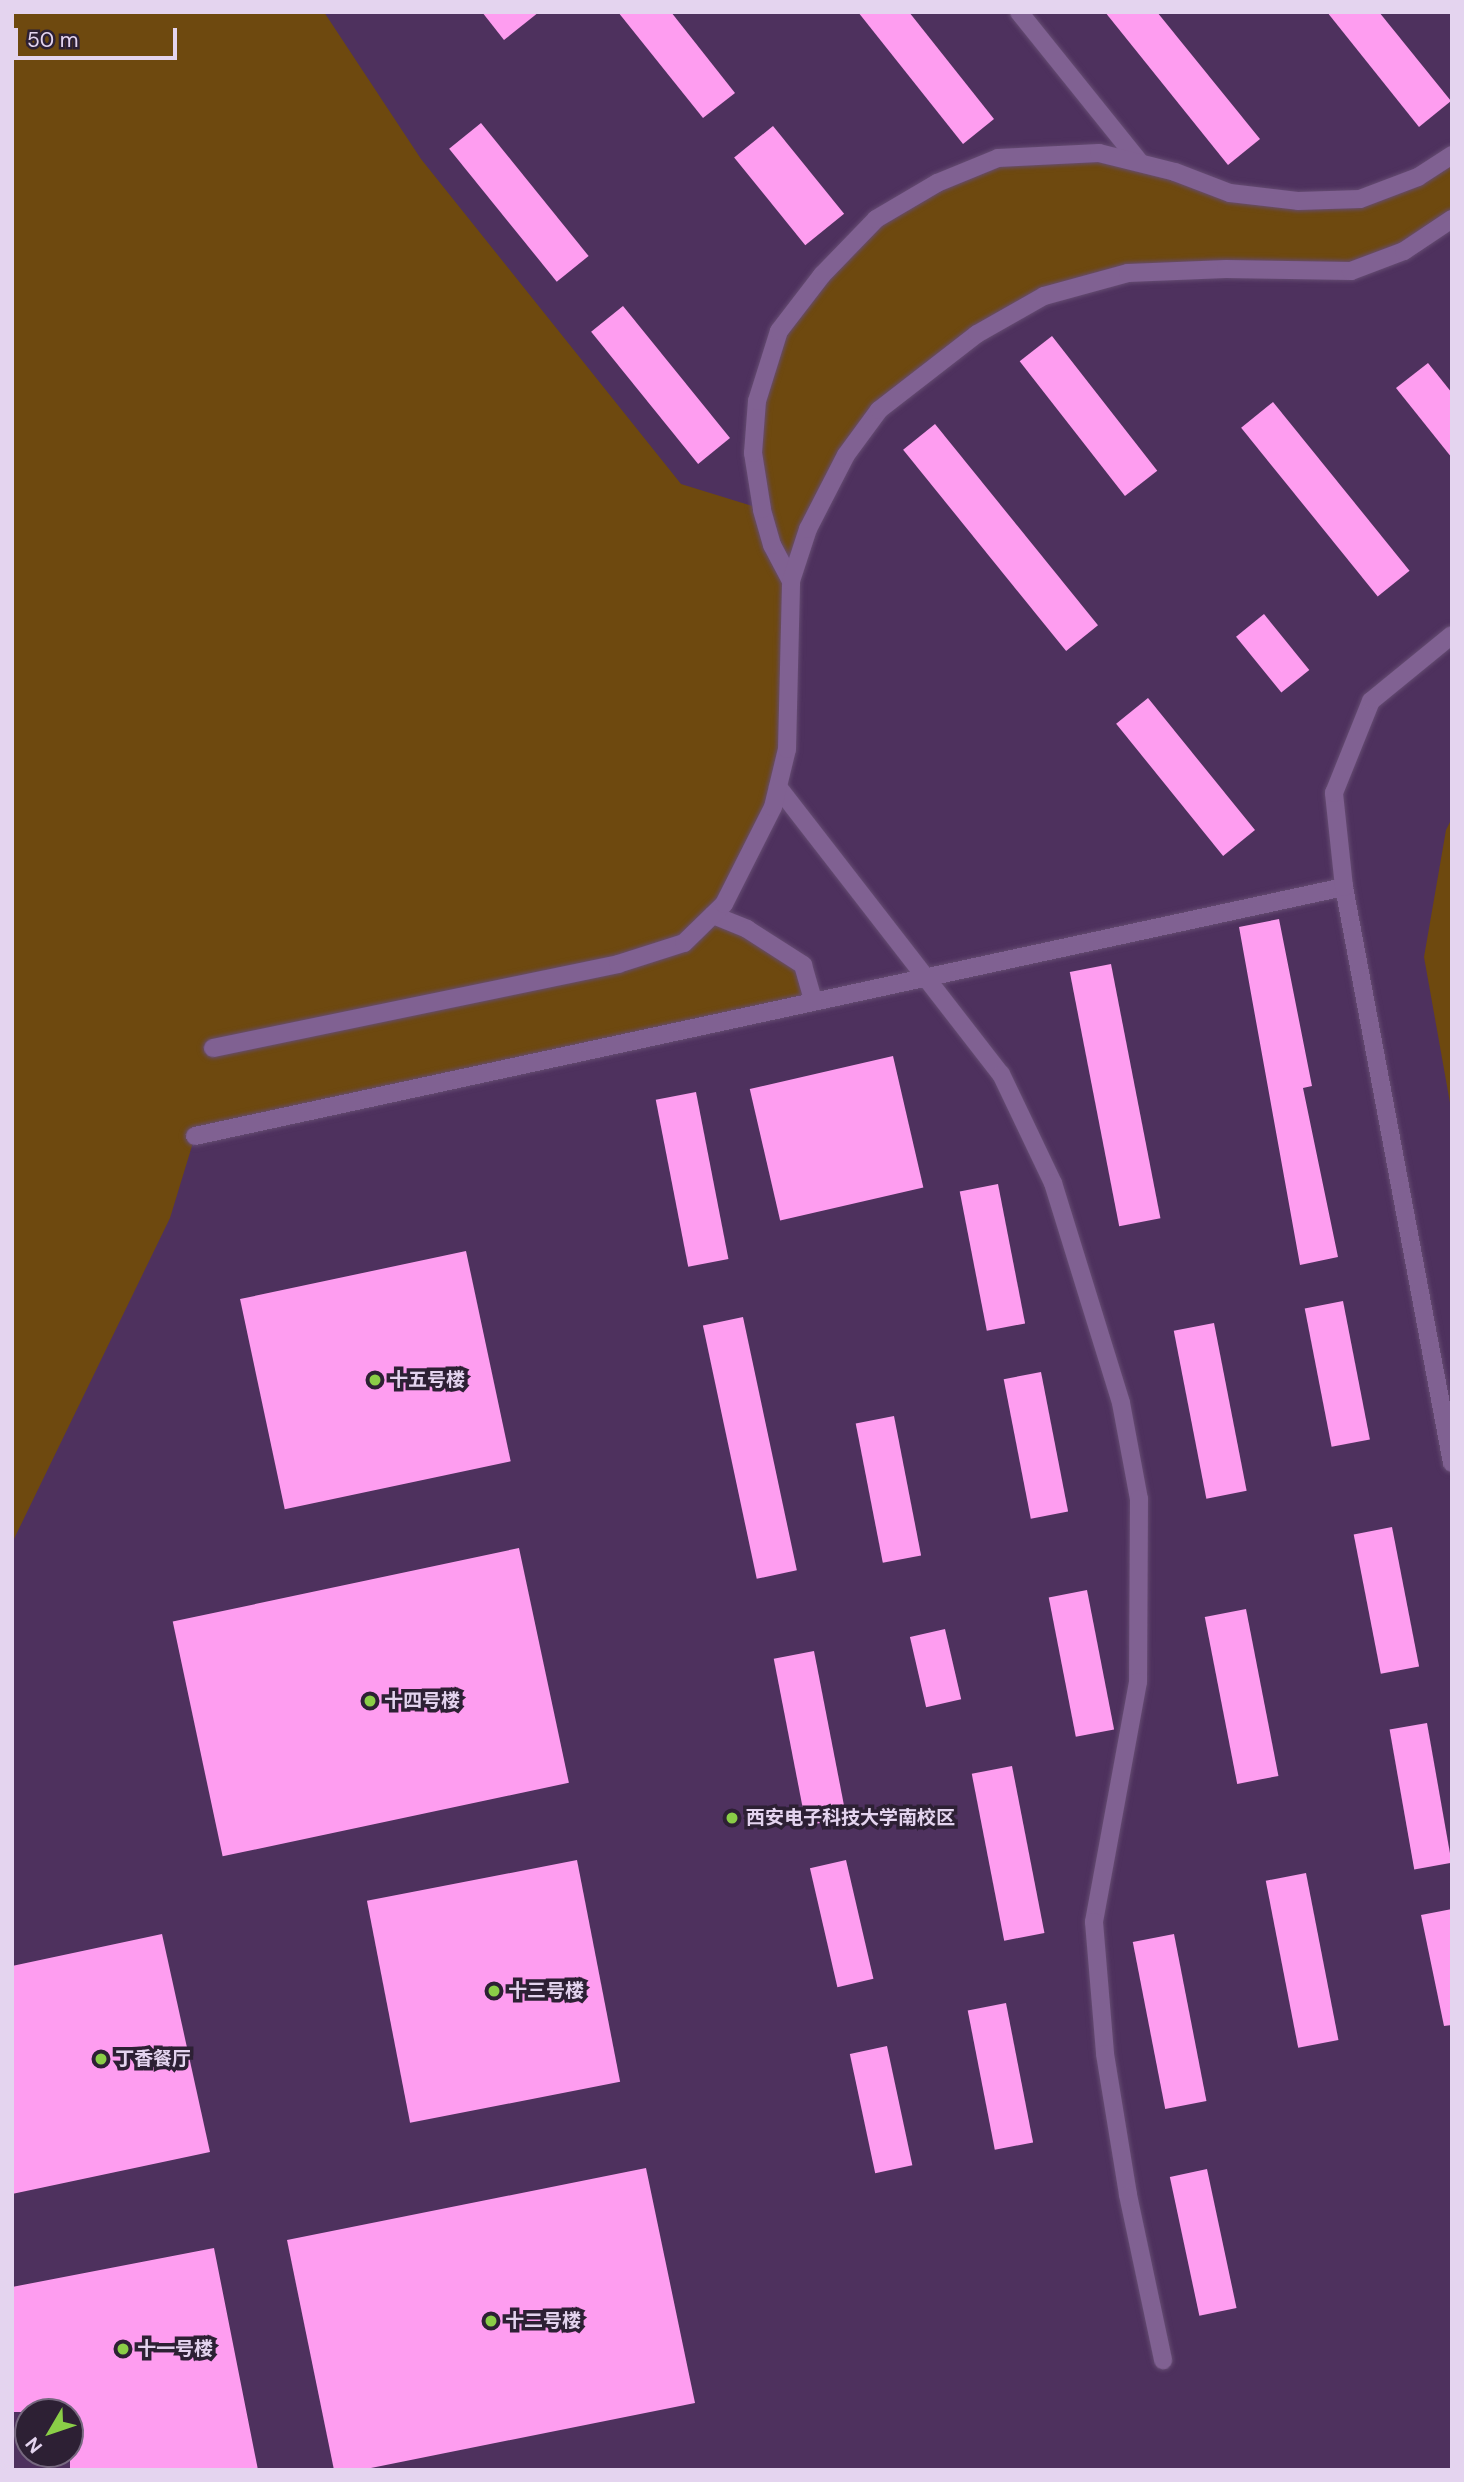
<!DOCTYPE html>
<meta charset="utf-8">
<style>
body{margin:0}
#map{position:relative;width:1464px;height:2482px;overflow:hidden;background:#4e315e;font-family:"DM Sans","Noto Sans SC",sans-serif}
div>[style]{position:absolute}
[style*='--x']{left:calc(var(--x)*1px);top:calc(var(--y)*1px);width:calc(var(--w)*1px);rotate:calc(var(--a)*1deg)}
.green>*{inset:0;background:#6e490f}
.building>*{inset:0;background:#fe9df0;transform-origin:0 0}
.roads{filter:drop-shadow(0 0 2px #654c72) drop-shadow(0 0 2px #654c72)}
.minor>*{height:18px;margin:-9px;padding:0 9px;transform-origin:9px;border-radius:9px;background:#806192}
.dots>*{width:19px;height:19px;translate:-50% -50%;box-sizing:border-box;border:4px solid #2d2034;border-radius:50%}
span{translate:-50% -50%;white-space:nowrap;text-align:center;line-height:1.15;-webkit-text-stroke:7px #2d2034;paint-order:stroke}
.poi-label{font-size:19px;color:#e4d4ef;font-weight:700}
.left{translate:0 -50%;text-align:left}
.frame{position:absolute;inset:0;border:14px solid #e4d4ef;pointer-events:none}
.north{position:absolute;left:14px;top:2398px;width:70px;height:70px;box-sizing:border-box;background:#2d2034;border:2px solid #76687f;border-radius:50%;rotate:231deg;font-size:19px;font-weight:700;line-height:28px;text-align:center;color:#e4d4ef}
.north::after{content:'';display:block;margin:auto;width:24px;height:32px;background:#8ace47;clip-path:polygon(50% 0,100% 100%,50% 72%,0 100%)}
.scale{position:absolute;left:14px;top:28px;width:163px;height:32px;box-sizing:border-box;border:4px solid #e4d4ef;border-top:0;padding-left:9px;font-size:21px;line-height:24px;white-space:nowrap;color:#e4d4ef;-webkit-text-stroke:5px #2d2034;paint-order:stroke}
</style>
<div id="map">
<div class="green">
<i style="clip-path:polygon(12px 12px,324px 12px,421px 159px,681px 484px,762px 509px,753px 445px,779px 331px,857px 238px,998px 158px,1061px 153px,1230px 193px,1359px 199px,1452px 155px,1452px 219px,1351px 271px,1128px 273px,1044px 296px,916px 379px,846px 455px,791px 581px,789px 651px,773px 807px,714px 915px,784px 952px,813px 1001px,195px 1136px,170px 1218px,12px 1543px)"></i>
<i style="clip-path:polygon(1452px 818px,1452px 1114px,1424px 957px,1446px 830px)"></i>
</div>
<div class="building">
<i style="clip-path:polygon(482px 12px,539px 12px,504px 40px)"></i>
<i style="clip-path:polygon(618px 12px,671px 12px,735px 93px,703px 118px)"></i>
<i style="clip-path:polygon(858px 12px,909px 12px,994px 119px,963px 144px)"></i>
<i style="clip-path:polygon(1105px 12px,1157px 12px,1260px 139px,1228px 165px)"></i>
<i style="clip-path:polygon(1327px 12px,1379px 12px,1451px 101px,1419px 127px)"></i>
<i style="left:481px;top:123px;width:171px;height:41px;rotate:51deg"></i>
<i style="left:773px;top:126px;width:113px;height:50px;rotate:51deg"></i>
<i style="left:623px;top:306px;width:170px;height:41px;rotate:51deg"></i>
<i style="left:1052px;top:336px;width:171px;height:41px;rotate:52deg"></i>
<i style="clip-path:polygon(1428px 363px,1452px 393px,1452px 458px,1396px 388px)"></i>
<i style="left:1273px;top:402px;width:217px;height:41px;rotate:51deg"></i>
<i style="left:935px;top:424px;width:259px;height:41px;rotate:51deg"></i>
<i style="left:1264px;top:614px;width:72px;height:36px;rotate:51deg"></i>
<i style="left:1148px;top:698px;width:170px;height:41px;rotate:51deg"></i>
<i style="clip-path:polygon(1279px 919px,1312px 1086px,1303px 1088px,1338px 1257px,1300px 1265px,1239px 927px)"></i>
<i style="left:1111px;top:964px;width:259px;height:42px;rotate:79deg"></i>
<i style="left:893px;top:1056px;width:135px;height:147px;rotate:77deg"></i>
<i style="left:696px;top:1092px;width:170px;height:41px;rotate:79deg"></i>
<i style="left:998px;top:1184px;width:142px;height:39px;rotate:79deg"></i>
<i style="left:466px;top:1251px;width:215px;height:231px;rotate:78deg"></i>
<i style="left:1343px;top:1301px;width:141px;height:39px;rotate:79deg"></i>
<i style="left:743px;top:1317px;width:259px;height:41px;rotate:78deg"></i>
<i style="left:1214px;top:1323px;width:171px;height:41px;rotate:79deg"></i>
<i style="left:1041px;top:1372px;width:142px;height:38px;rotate:79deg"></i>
<i style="left:894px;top:1416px;width:142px;height:39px;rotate:79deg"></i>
<i style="left:1392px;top:1527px;width:142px;height:39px;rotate:79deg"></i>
<i style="left:519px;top:1548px;width:240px;height:354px;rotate:78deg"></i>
<i style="left:1087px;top:1590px;width:142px;height:39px;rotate:79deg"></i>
<i style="left:1246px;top:1609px;width:170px;height:42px;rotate:79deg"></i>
<i style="left:945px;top:1629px;width:72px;height:36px;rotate:77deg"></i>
<i style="left:814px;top:1651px;width:170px;height:41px;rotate:79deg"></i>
<i style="left:1427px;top:1723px;width:142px;height:38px;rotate:80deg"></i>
<i style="left:1012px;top:1766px;width:170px;height:41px;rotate:79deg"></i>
<i style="left:577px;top:1860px;width:226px;height:214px;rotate:79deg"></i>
<i style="left:846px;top:1860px;width:122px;height:37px;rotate:77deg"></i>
<i style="left:1306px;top:1873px;width:170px;height:41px;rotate:79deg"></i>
<i style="clip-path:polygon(1452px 1909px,1452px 2025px,1444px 2026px,1421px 1915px)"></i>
<i style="clip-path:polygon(162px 1934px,210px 2152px,12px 2194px,12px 1966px)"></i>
<i style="left:1174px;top:1934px;width:170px;height:42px;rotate:79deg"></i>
<i style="left:1006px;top:2003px;width:142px;height:39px;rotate:79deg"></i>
<i style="left:887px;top:2046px;width:122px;height:38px;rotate:78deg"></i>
<i style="clip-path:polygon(646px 2168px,695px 2403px,361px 2470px,334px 2470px,287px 2240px)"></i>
<i style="left:1207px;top:2169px;width:142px;height:38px;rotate:78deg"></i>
<i style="clip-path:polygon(214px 2248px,258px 2470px,70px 2470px,70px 2412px,12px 2412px,12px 2287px)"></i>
</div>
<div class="roads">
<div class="minor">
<i style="--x:1019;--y:12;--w:191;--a:51.2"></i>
<i style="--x:791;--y:581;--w:41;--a:-117.8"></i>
<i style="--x:772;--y:545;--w:37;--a:-106"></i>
<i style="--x:762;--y:509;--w:57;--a:-99.1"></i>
<i style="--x:753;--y:453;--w:52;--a:-85.6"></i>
<i style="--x:757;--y:401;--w:73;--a:-72.6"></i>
<i style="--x:779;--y:331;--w:71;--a:-52.5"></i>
<i style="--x:822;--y:275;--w:78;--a:-46"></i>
<i style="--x:876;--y:219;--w:71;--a:-30.5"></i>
<i style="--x:937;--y:183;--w:66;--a:-22.3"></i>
<i style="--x:998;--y:158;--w:101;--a:-2.8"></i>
<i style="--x:1099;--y:153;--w:78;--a:14"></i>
<i style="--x:1175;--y:172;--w:59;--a:20.9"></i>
<i style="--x:1230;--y:193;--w:68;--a:6.7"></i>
<i style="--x:1298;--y:201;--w:62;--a:-1.8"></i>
<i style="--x:1360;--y:199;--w:62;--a:-20.8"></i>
<i style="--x:1418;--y:177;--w:40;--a:-32.9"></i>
<i style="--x:778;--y:787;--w:363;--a:52.2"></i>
<i style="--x:1001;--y:1074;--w:121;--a:64.5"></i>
<i style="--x:1053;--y:1183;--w:230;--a:72.8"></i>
<i style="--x:1121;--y:1403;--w:98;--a:79.4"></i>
<i style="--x:1139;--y:1499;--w:183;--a:90.3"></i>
<i style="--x:1138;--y:1682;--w:244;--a:100.4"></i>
<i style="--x:1094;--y:1922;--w:132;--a:85.2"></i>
<i style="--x:1105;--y:2054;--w:143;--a:80.7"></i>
<i style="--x:1128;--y:2195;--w:169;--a:78"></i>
<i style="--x:1344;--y:887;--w:586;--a:79.38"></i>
<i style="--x:713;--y:915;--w:37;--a:22"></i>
<i style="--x:747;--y:929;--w:67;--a:32.7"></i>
<i style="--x:803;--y:965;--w:37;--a:74"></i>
<i style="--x:213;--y:1048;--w:414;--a:-11.7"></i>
<i style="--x:618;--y:964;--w:69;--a:-17.7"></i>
<i style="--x:684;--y:943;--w:56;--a:-44.3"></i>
<i style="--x:724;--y:904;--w:109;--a:-63.2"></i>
<i style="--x:773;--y:807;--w:60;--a:-76.4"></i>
<i style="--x:787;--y:749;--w:168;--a:-88.6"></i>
<i style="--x:791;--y:581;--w:55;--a:-71.9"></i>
<i style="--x:808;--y:529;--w:83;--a:-62.8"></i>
<i style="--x:846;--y:455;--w:56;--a:-53.7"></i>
<i style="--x:879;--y:410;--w:124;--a:-37.8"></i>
<i style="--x:977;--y:334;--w:77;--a:-29.6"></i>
<i style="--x:1044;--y:296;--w:87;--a:-15.3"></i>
<i style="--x:1128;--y:273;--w:98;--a:-2.3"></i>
<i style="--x:1226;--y:269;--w:125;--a:0.9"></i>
<i style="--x:1351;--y:271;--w:57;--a:-20.7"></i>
<i style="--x:1404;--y:251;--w:58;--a:-33.7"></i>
<i style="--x:195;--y:1136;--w:1176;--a:-12.23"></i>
<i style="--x:1344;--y:887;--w:95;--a:-96.1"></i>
<i style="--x:1334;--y:793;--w:99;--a:-68.1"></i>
<i style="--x:1371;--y:701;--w:104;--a:-39.2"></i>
</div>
</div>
<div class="dots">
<i style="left:375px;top:1380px;background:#8ace47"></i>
<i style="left:370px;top:1701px;background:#8ace47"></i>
<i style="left:732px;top:1818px;background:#8ace47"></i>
<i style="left:494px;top:1991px;background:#8ace47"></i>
<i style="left:101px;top:2059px;background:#8ace47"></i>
<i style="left:491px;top:2321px;background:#8ace47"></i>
<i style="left:123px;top:2349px;background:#8ace47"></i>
</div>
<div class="poi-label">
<span class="left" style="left:389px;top:1380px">十五号楼</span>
<span class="left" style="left:384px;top:1701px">十四号楼</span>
<span class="left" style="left:746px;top:1818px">西安电子科技大学南校区</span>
<span class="left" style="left:508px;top:1991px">十三号楼</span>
<span class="left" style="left:115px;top:2059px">丁香餐厅</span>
<span class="left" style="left:505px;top:2321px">十二号楼</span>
<span class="left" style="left:137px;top:2349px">十一号楼</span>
</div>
<div class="frame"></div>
<div class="north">N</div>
<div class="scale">50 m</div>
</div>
